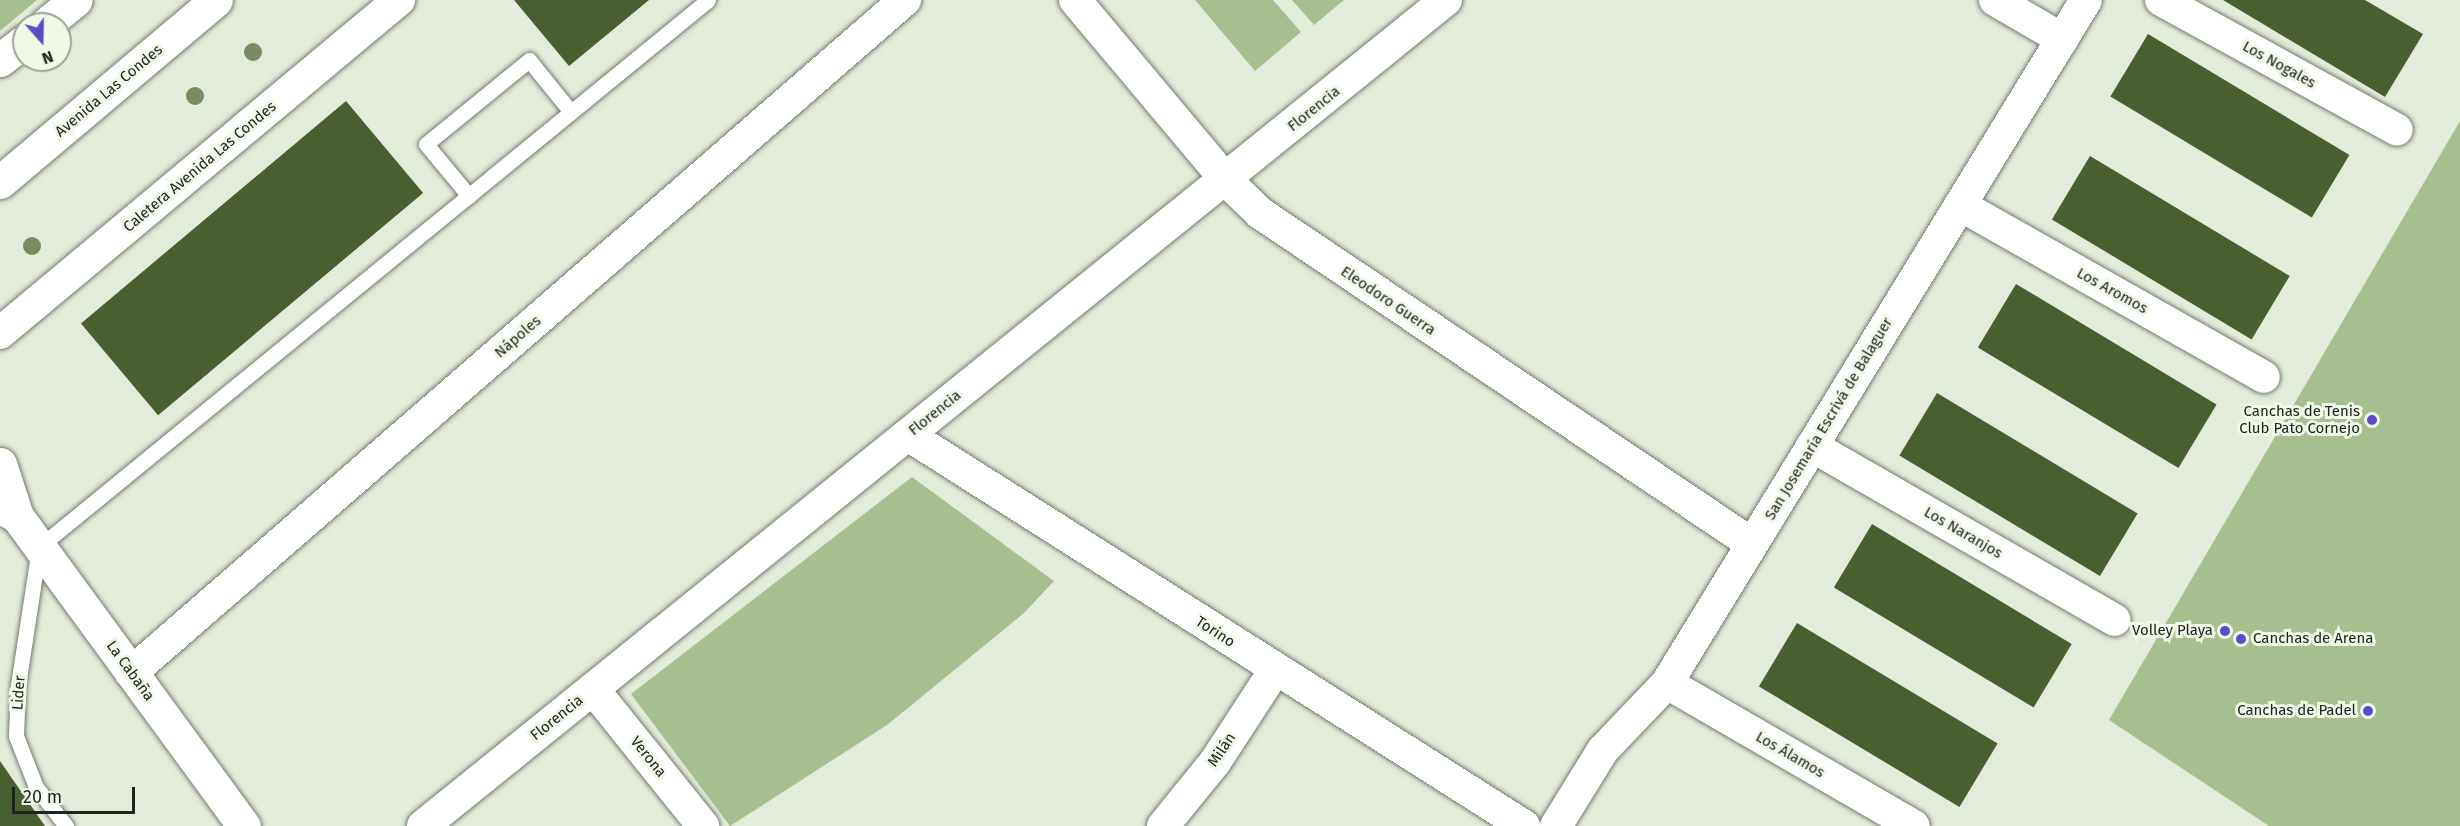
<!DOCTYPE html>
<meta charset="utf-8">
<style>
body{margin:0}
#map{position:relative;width:2460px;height:826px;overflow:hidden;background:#e3ebda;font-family:"Fira Sans",sans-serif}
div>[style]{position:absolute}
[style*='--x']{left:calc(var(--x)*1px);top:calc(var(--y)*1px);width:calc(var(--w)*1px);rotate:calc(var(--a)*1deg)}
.green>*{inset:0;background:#a7be8e}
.building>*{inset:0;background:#4a5f2f;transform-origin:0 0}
.roads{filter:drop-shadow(0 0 2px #747b6c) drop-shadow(0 0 2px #747b6c)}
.lane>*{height:15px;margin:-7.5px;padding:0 7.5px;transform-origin:7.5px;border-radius:7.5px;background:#fff}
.street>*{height:32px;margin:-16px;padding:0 16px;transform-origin:16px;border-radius:16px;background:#fff}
.secondary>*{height:33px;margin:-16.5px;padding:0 16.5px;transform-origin:16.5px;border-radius:16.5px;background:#fff}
.primary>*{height:33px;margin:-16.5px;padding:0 16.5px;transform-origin:16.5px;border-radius:16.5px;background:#fff}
.trees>*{width:18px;height:18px;margin:-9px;border-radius:50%;background:#7a8a62}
.dots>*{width:16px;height:16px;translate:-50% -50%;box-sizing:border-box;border:3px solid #f0f8e8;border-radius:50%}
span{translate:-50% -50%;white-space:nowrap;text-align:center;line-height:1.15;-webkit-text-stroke:6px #f0f8e8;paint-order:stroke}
.street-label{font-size:15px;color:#21241e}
.poi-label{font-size:15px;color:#21241e}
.right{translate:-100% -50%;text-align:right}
.left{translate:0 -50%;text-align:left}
.north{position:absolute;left:12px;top:12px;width:60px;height:60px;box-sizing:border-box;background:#f0f8e8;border:2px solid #9da397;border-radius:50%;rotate:160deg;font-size:16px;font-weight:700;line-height:24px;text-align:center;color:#21241e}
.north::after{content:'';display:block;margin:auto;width:21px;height:27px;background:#594cc4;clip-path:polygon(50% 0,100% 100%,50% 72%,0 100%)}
.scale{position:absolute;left:12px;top:787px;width:123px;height:27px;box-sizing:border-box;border:3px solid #21241e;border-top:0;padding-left:8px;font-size:18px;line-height:21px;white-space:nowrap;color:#21241e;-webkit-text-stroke:4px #f0f8e8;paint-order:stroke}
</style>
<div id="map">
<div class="green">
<i style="clip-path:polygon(0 0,37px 0,0 31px)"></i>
<i style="clip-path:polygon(1195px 0,1273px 0,1301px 32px,1255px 71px)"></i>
<i style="clip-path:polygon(1292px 0,1344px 0,1314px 25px)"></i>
<i style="clip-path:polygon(2460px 121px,2460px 826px,2269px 826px,2109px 720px)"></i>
<i style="clip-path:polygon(912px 477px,1054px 581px,1024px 613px,887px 725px,730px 826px,631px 694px)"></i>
</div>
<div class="building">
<i style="clip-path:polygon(514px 0,649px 0,569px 66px)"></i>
<i style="clip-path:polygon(2223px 0,2365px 0,2423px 34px,2385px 97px)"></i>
<i style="left:2148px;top:34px;width:235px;height:73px;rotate:31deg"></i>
<i style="left:346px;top:101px;width:120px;height:346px;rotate:50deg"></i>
<i style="left:2090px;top:156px;width:233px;height:74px;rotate:31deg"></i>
<i style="left:2016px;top:284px;width:234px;height:74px;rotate:31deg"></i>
<i style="left:1937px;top:393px;width:234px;height:73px;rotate:31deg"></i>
<i style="left:1872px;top:524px;width:233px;height:74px;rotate:31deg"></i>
<i style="left:1797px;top:623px;width:234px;height:74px;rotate:31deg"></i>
<i style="clip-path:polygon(0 761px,45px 826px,0 826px)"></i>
</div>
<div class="roads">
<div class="lane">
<i style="--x:469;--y:196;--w:67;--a:-129.6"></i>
<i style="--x:426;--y:144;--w:133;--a:-39.2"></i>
<i style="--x:529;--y:60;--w:67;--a:51.1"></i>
<i style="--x:66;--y:826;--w:49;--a:-127.6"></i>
<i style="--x:36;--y:787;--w:55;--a:-111.4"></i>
<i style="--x:16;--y:736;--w:51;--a:-87.8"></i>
<i style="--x:18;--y:685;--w:140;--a:-81.3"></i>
<i style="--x:39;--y:547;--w:864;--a:-39.27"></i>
</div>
<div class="street">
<i style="--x:1075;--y:0;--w:236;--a:50"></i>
<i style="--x:1227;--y:181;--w:46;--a:44.1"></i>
<i style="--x:1260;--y:213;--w:593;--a:33.93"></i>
<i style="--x:1995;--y:0;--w:78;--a:30.2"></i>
<i style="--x:2161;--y:0;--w:269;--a:28.8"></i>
<i style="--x:1960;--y:205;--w:349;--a:29.5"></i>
<i style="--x:0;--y:333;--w:520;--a:-39.85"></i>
<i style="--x:908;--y:435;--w:730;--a:32.4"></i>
<i style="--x:1812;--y:446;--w:349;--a:29.9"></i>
<i style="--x:131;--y:673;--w:1026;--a:-41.01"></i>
<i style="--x:1667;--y:683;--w:285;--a:30.1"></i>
<i style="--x:593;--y:689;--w:176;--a:51.2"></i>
<i style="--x:423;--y:826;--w:1315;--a:-38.92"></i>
<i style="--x:1163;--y:826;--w:82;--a:-50.9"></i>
<i style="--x:1215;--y:762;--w:110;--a:-56.9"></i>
<i style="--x:1556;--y:826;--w:89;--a:-58.3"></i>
<i style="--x:1603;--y:750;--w:93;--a:-46.3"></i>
<i style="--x:1667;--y:683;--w:801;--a:-58.47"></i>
</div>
<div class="secondary">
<i style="--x:0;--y:464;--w:55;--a:71.9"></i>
<i style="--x:0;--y:507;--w:19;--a:28"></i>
<i style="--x:17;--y:516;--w:384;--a:53.8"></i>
</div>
<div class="primary">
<i style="--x:46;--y:24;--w:38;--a:-39"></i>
<i style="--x:0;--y:60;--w:31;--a:-38"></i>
<i style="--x:0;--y:182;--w:282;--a:-40.1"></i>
</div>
</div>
<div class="trees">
<i style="left:253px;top:52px"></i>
<i style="left:195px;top:96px"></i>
<i style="left:32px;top:246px"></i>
</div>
<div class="dots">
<i style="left:2372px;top:420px;background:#594cc4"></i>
<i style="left:2225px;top:631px;background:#594cc4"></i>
<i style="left:2241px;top:639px;background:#594cc4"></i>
<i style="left:2368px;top:711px;background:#594cc4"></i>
</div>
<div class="street-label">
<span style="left:2279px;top:65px;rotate:29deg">Los Nogales</span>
<span style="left:109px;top:91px;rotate:-40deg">Avenida Las Condes</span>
<span style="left:1314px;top:109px;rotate:-39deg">Florencia</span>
<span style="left:200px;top:167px;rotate:-40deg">Caletera Avenida Las Condes</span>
<span style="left:2112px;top:291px;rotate:29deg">Los Aromos</span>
<span style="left:1388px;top:301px;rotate:34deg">Eleodoro Guerra</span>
<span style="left:518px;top:337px;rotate:-41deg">Nápoles</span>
<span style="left:935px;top:413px;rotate:-39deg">Florencia</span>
<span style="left:1829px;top:419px;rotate:-59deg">San Josemaría Escrivá de Balaguer</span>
<span style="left:1963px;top:533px;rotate:30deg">Los Naranjos</span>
<span style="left:1215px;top:632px;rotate:33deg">Torino</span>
<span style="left:130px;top:671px;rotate:54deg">La Cabaña</span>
<span style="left:19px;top:693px;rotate:-86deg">Lider</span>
<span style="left:557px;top:718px;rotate:-39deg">Florencia</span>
<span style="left:1222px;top:750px;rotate:-56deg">Milán</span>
<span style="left:1790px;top:755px;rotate:30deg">Los Álamos</span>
<span style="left:648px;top:757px;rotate:51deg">Verona</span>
</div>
<div class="poi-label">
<span class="right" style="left:2360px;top:420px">Canchas de Tenis<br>Club Pato Cornejo</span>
<span class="right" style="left:2213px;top:631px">Volley Playa</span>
<span class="left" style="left:2253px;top:639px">Canchas de Arena</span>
<span class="right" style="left:2356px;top:711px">Canchas de Padel</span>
</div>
<div class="north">N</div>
<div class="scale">20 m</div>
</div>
